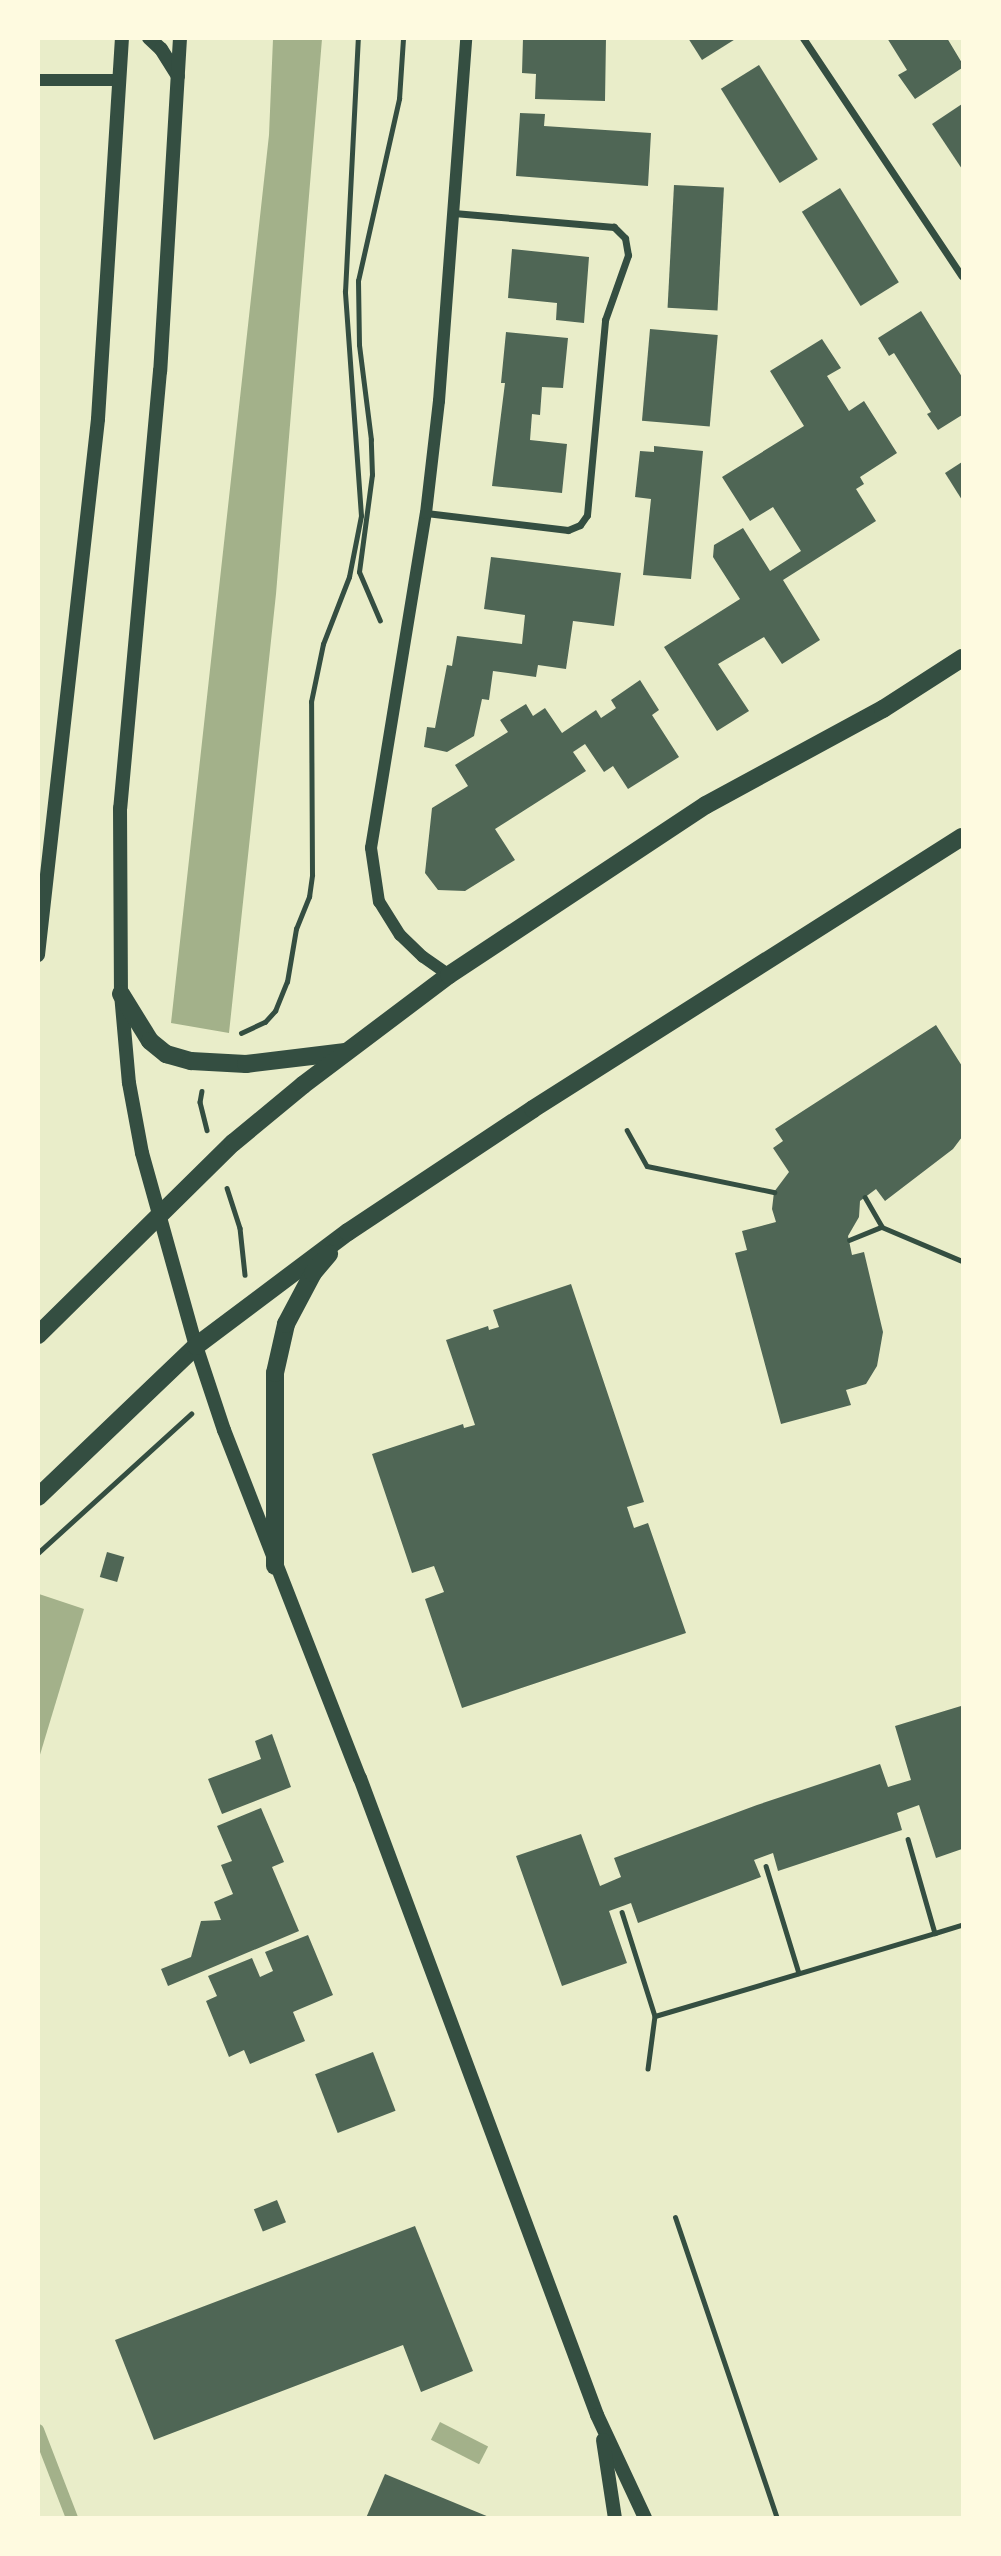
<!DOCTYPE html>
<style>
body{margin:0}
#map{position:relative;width:1001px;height:2556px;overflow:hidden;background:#e9edc9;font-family:Figtree,sans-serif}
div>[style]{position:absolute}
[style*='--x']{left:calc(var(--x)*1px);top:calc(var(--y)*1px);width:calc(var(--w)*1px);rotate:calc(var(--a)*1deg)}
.water>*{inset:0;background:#a3b18a;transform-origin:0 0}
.stream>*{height:12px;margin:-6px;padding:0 6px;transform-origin:6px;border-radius:6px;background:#a3b18a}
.building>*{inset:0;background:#4f6655;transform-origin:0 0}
.path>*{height:4.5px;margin:-2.25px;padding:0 2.25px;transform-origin:2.25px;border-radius:2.25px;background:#344e41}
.service>*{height:5px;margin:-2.5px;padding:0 2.5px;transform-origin:2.5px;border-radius:2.5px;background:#344e41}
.minor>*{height:7px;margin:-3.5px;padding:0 3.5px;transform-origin:3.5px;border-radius:3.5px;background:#344e41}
.tertiary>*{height:12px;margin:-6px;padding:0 6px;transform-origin:6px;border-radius:6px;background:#344e41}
.secondary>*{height:14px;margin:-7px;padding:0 7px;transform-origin:7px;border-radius:7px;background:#344e41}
.primary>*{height:18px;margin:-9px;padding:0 9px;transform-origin:9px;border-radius:9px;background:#344e41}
span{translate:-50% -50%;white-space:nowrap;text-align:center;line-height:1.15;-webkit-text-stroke:7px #fefae0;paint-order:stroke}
.frame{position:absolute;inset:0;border:40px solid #fefae0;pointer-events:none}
</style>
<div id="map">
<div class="water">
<i style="clip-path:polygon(273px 39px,322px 39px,276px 594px,229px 1033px,171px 1023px,269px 135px)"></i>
<i style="clip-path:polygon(39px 1594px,84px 1609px,39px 1758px,38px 1594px)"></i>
<i style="left:440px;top:2422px;width:54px;height:20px;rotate:27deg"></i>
</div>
<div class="stream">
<i style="--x:38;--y:2430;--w:94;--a:68.9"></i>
</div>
<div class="building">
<i style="clip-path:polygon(523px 38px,606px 38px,605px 101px,535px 99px,536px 74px,522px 73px)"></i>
<i style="clip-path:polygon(688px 38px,737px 38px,702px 60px)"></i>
<i style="clip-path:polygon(887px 38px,947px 38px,962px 63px,962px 68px,915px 99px,898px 75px,907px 70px)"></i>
<i style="left:759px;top:65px;width:111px;height:45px;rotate:58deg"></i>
<i style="clip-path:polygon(962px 104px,962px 169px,932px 124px)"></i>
<i style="clip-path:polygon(520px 113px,545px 114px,544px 126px,651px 133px,648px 186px,516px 176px)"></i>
<i style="left:674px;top:185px;width:50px;height:123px;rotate:3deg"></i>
<i style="left:840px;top:188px;width:111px;height:45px;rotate:58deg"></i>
<i style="clip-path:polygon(512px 249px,589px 257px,584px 323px,556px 320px,557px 303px,508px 298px)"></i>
<i style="clip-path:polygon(921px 311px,962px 377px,962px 415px,938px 430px,927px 414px,931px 412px,894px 353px,889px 356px,878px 338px)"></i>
<i style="left:650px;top:329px;width:68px;height:92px;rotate:5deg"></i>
<i style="clip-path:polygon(506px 332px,568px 338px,563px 388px,542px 387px,540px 415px,532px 414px,530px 440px,567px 444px,562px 493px,492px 486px,505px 383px,501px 383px)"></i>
<i style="clip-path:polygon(822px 339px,841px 368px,827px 376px,849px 411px,864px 401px,897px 453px,860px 477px,864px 484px,856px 489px,876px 521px,783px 580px,820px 640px,782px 664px,764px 637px,718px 664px,749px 711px,717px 731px,664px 647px,740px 599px,713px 557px,714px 545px,743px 528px,770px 571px,801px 551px,773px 507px,750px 521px,722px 477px,804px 426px,770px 371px)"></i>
<i style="clip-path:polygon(654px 446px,703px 451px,691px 579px,643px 575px,651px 499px,635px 497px,640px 451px,654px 452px)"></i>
<i style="clip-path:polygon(962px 462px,962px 500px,945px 473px)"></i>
<i style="clip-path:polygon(491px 557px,621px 573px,614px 626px,573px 621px,566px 669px,538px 665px,536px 677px,493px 671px,489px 700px,482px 699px,474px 736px,447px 752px,424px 747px,427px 727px,435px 728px,447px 665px,452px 666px,457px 636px,522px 644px,525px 615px,484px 609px)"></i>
<i style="clip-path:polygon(640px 680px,659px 710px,652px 715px,679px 757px,628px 789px,613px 766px,604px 772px,585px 744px,573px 752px,586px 771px,495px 829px,515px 860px,465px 891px,438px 890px,425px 873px,432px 808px,468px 786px,455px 765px,508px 732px,500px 720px,526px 704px,533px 716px,545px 708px,562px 733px,596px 710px,601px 718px,616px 708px,611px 700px)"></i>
<i style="clip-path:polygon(936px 1025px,962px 1066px,962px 1137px,953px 1149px,885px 1201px,876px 1189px,860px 1201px,859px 1217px,848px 1236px,852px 1255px,864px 1252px,883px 1332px,877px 1366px,866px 1384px,846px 1390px,851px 1405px,781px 1424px,735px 1253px,747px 1250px,742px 1231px,776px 1222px,772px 1209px,774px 1192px,789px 1172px,773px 1148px,783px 1141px,775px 1129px)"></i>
<i style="clip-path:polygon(571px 1284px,644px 1502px,627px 1507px,634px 1528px,648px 1523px,686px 1633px,462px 1708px,425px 1599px,444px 1592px,434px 1566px,412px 1573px,372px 1454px,463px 1424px,464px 1428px,475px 1425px,446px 1340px,488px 1326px,489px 1330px,499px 1327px,493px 1310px)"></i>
<i style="left:107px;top:1552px;width:18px;height:26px;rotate:16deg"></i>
<i style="clip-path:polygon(961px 1706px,962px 1849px,936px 1858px,919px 1805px,897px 1813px,902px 1830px,778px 1871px,773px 1853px,754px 1860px,761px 1877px,638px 1923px,631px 1903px,609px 1911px,627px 1963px,562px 1986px,516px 1856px,581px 1834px,600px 1886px,621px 1877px,614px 1858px,757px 1805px,880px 1764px,888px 1787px,911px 1780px,895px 1726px)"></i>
<i style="clip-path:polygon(272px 1734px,291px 1787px,222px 1814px,208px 1779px,261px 1759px,255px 1741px)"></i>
<i style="clip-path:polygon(261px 1808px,284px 1862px,272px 1867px,299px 1931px,168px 1986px,161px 1969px,191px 1957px,201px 1921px,221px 1920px,214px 1902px,233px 1894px,221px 1865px,232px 1861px,217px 1826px)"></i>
<i style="clip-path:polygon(308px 1935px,333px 1995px,293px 2012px,305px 2041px,250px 2064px,244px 2050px,229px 2057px,206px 2001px,217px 1996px,208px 1976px,252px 1958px,260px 1977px,273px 1971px,265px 1952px)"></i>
<i style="left:373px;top:2052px;width:63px;height:62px;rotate:69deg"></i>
<i style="left:277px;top:2200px;width:24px;height:25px;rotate:68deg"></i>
<i style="clip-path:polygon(415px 2226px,473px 2371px,421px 2392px,403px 2345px,154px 2440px,115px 2340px)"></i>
<i style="clip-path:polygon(385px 2474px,489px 2517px,489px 2518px,366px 2518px)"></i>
</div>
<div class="path">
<i style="--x:380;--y:621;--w:53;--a:-113.2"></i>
<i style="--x:359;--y:572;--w:98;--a:-82.4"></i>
<i style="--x:372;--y:475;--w:35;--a:-92"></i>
<i style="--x:371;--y:440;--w:96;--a:-97.2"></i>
<i style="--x:359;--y:345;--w:64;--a:-90.9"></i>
<i style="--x:358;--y:281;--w:187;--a:-77.3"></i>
<i style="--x:399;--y:99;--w:61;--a:-86.2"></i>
<i style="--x:241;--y:1033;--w:26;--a:-25"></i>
<i style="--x:265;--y:1022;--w:15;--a:-48"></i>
<i style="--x:275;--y:1011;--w:31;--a:-68"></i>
<i style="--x:287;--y:982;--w:54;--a:-80.4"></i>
<i style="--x:296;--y:929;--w:35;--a:-68"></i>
<i style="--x:309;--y:897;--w:22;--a:-82"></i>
<i style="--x:312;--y:875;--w:173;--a:-90.3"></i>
<i style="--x:311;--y:702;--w:59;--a:-78.3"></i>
<i style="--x:323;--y:644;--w:72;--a:-68.8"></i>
<i style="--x:349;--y:577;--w:62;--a:-78.9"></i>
<i style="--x:361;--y:516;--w:225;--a:-94.1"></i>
<i style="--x:345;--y:292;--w:254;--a:-87.1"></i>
<i style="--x:202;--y:1091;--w:11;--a:100"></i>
<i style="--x:200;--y:1102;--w:29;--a:76"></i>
<i style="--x:627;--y:1130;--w:41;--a:60.9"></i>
<i style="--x:647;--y:1166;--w:130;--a:11.6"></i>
<i style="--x:227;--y:1188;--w:42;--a:72"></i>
<i style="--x:240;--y:1228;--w:47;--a:83.9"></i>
<i style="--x:865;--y:1197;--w:34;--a:60"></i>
<i style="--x:849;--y:1240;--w:35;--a:-22"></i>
<i style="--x:882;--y:1227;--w:87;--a:23"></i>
<i style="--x:38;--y:1553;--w:207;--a:-42.3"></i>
<i style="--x:908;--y:1839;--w:98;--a:74"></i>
<i style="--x:935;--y:1933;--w:28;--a:-17"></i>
<i style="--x:766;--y:1866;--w:112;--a:72.9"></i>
<i style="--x:622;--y:1912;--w:109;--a:72.4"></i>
<i style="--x:655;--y:2016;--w:53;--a:97.5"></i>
<i style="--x:655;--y:2016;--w:292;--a:-16.5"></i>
</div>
<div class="service">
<i style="--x:675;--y:2217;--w:318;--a:71.3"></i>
</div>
<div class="minor">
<i style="--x:803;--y:38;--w:286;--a:56.3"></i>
<i style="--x:426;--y:513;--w:143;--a:6.8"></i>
<i style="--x:568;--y:530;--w:13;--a:-23"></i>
<i style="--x:580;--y:525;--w:12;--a:-55"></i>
<i style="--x:587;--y:515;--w:196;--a:-84.7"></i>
<i style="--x:605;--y:320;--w:69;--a:-70.5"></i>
<i style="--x:628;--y:255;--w:17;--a:-100"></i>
<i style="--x:625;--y:238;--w:16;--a:-135"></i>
<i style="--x:614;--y:227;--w:161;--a:-175"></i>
</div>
<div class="tertiary">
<i style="--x:38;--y:80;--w:82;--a:0"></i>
<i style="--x:449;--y:975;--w:32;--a:-145"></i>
<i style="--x:423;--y:957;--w:32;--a:-136"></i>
<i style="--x:400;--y:935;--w:39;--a:-122"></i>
<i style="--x:379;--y:902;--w:55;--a:-98.4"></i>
<i style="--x:371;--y:848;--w:339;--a:-80.7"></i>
<i style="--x:426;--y:513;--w:113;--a:-83.4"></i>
<i style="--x:439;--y:401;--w:364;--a:-85.7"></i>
</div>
<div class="secondary">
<i style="--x:149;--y:38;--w:16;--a:43"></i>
<i style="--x:161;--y:49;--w:32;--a:58"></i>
<i style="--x:180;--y:38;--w:334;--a:93.4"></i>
<i style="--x:160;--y:371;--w:439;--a:95.2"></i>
<i style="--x:120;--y:808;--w:186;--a:89.7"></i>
<i style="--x:121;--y:994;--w:89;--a:84.9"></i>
<i style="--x:129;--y:1083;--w:71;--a:79.5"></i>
<i style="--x:142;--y:1153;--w:200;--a:74.4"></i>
<i style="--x:196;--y:1346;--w:89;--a:71.6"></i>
<i style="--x:224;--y:1430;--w:374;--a:68.7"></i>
<i style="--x:360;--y:1778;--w:680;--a:69.59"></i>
<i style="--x:597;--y:2415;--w:114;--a:65"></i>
<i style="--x:38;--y:955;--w:539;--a:-83.61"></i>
<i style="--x:98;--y:419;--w:382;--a:-86.4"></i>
<i style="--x:603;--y:2440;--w:79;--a:81.3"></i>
</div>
<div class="primary">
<i style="--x:121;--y:994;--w:55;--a:58.3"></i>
<i style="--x:150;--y:1041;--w:21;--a:39"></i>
<i style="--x:166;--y:1054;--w:26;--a:16"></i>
<i style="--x:191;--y:1061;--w:55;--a:3.1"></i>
<i style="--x:246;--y:1064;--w:100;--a:-6.9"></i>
<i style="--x:38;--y:1335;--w:274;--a:-44.6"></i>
<i style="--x:233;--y:1143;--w:91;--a:-39.6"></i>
<i style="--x:303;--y:1085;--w:183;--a:-37"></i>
<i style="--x:449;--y:975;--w:308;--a:-33.5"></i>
<i style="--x:706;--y:805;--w:201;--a:-28.5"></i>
<i style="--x:883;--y:709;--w:94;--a:-32.8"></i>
<i style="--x:38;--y:1497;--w:219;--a:-43.7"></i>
<i style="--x:196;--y:1346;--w:190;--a:-36.9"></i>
<i style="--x:348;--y:1232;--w:222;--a:-33.6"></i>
<i style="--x:533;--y:1109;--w:508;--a:-32.38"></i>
<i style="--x:275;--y:1566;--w:193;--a:-90"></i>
<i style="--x:275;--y:1373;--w:50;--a:-77.3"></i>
<i style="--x:286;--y:1324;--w:58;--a:-62.1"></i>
<i style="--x:313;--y:1273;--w:25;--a:-50"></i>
</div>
<div class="frame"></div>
</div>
